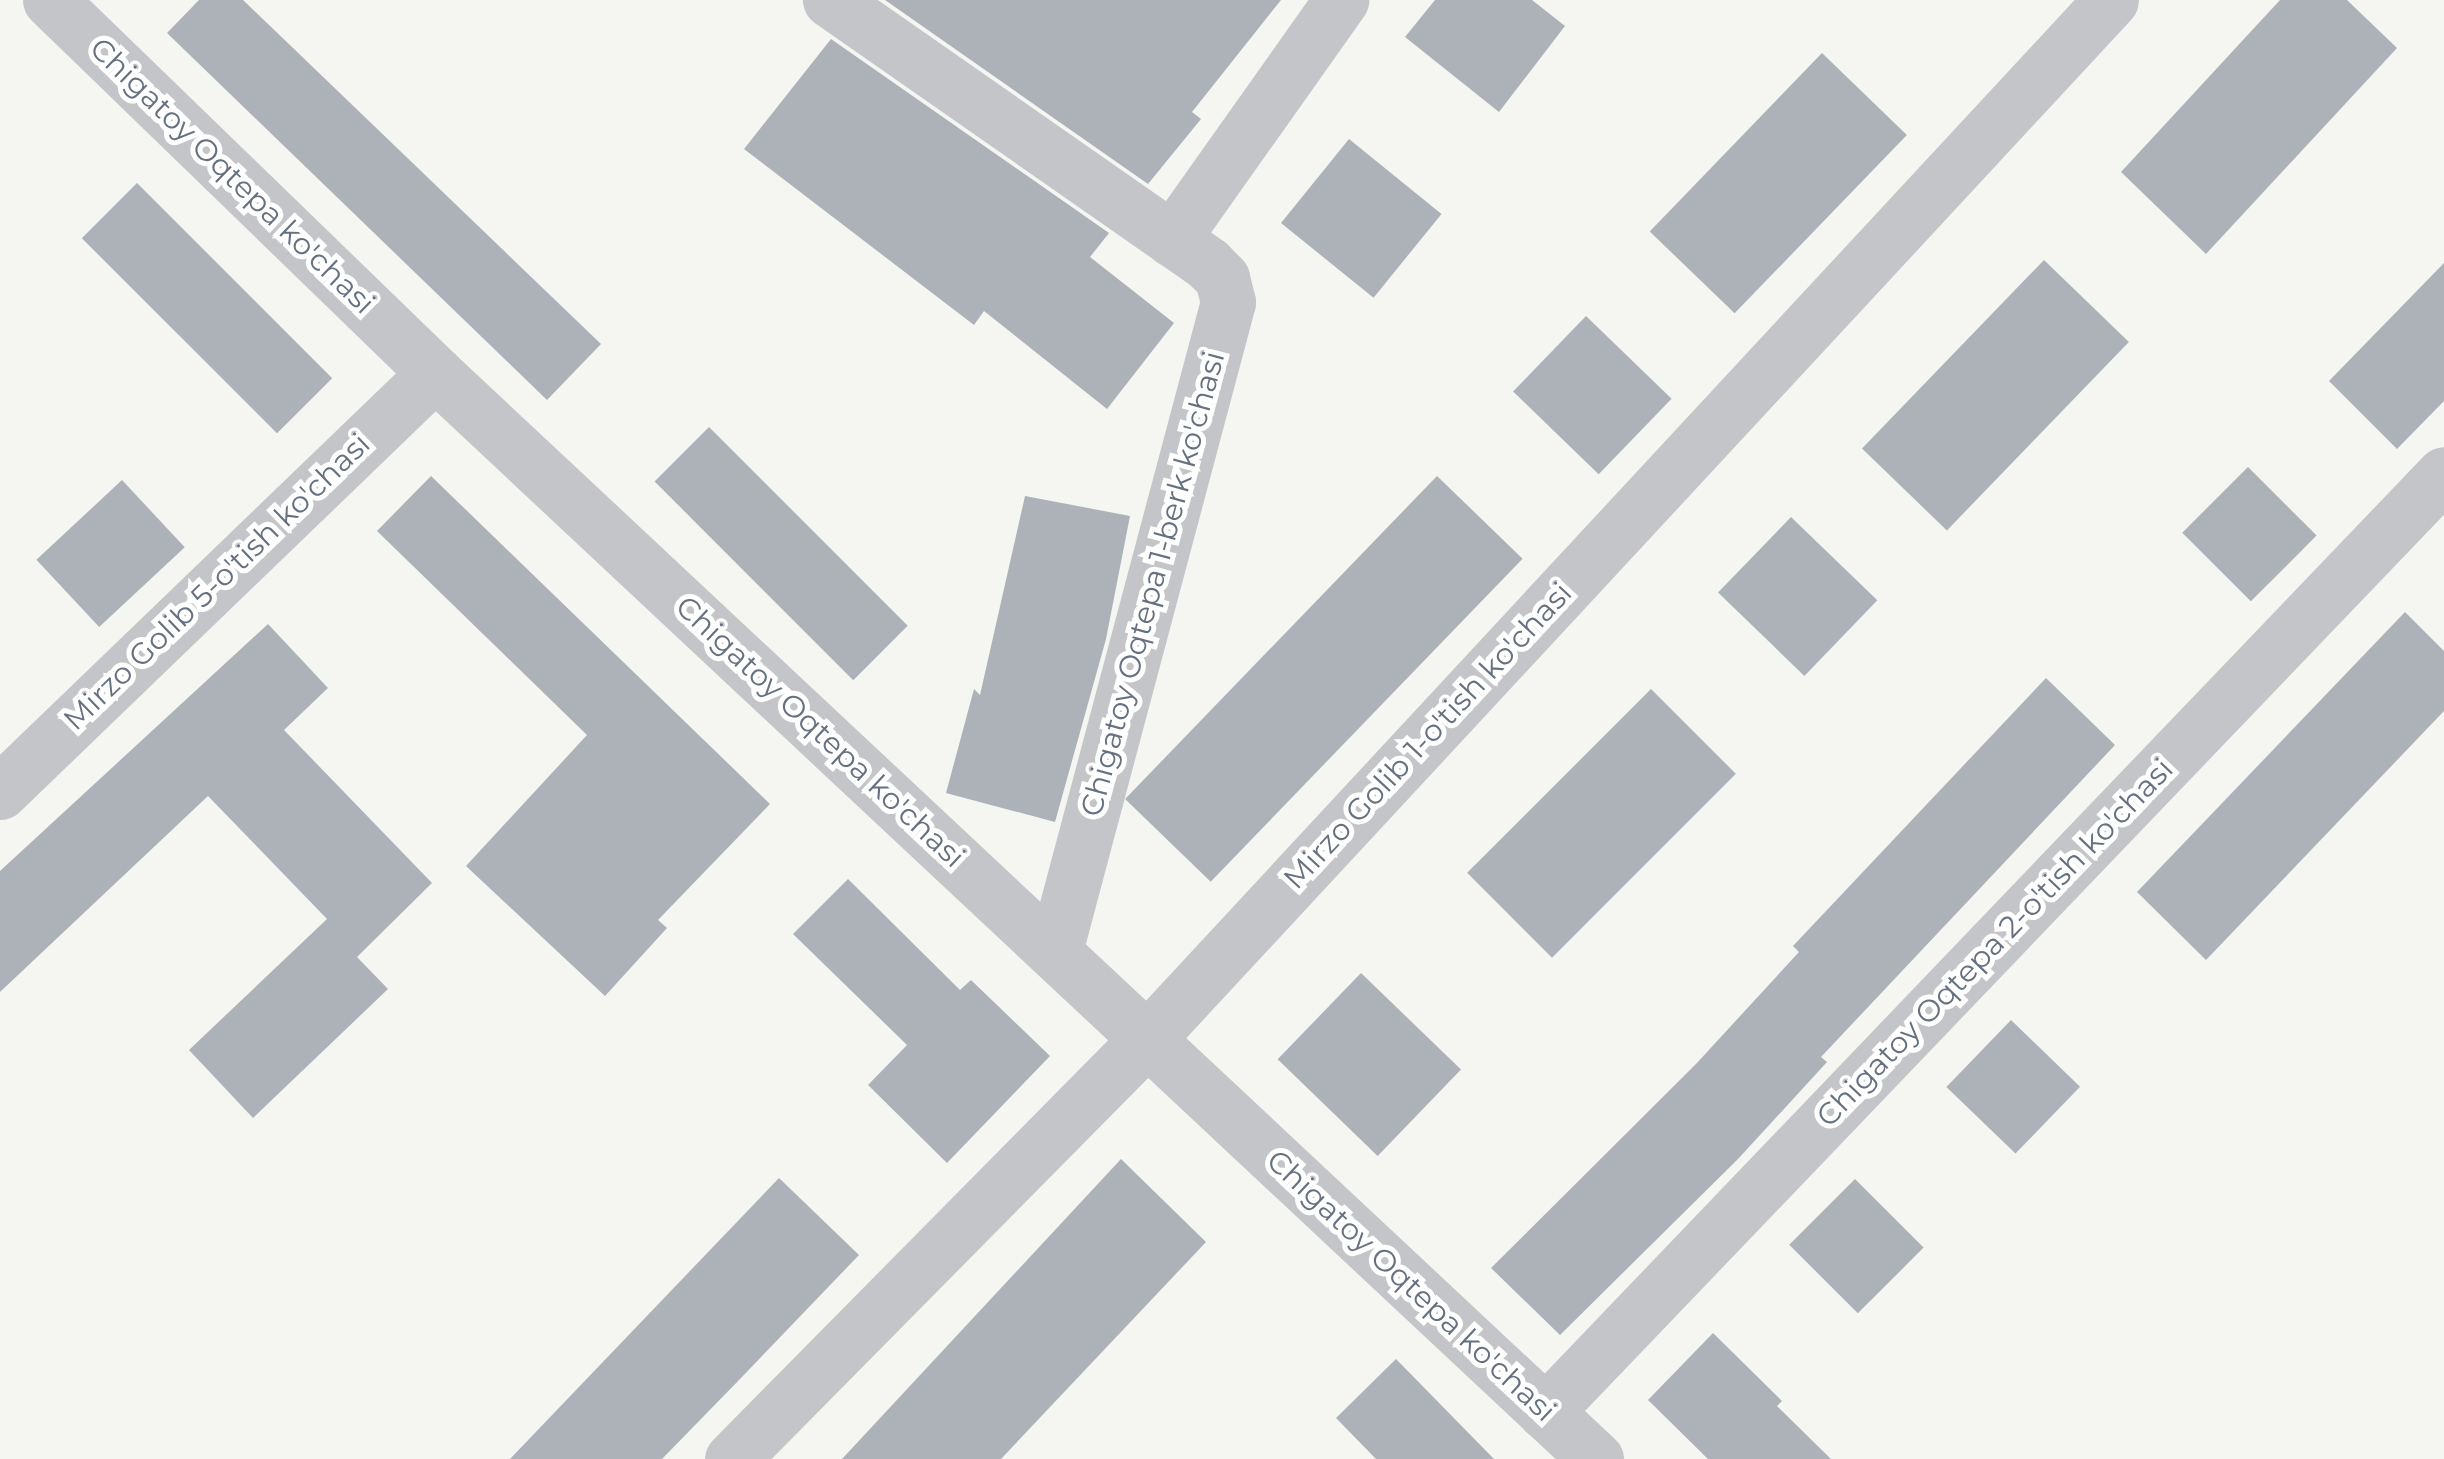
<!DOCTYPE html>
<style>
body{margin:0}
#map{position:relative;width:2444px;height:1459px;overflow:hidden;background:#f5f5f2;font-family:Montserrat,sans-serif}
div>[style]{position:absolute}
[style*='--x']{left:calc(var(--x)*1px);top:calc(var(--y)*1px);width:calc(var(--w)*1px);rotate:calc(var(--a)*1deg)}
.building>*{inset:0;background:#acb2b8;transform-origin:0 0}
.street>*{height:55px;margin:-27.5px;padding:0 27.5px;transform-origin:27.5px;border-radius:27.5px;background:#c3c5c9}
span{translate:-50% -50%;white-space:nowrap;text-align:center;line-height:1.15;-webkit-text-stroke:10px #fff;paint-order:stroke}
.street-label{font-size:30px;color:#657181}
</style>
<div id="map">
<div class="building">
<i style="clip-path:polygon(199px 0,243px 0,601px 344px,547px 400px,167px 33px)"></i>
<i style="clip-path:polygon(885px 0,1281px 0,1192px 112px,1201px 119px,1148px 184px)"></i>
<i style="clip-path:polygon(1435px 0,1532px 0,1565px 26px,1499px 112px,1405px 37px)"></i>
<i style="clip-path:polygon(2280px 0,2347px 0,2397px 48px,2206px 254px,2121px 172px)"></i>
<i style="clip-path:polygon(831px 39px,1109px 233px,1090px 257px,1174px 323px,1107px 409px,984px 311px,974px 325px,744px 149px)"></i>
<i style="left:1822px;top:53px;width:118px;height:248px;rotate:44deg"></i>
<i style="left:1349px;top:139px;width:119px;height:108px;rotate:39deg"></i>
<i style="left:137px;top:183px;width:276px;height:78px;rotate:45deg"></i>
<i style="left:2044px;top:260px;width:118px;height:262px;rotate:44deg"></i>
<i style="clip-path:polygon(2444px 263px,2444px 401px,2397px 449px,2329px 381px)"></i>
<i style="left:1586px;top:316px;width:119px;height:105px;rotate:44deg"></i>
<i style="left:709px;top:427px;width:281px;height:77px;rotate:45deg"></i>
<i style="left:2248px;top:467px;width:97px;height:93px;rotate:45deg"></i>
<i style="clip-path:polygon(431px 476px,770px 804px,658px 920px,667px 928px,605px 996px,466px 866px,587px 735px,377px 531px)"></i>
<i style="left:1437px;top:476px;width:119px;height:449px;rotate:44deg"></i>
<i style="left:122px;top:480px;width:92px;height:117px;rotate:47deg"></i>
<i style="clip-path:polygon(1025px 496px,1130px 516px,1106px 639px,1055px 822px,946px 793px,974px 689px,980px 695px)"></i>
<i style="left:1791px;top:517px;width:120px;height:105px;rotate:44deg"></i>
<i style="clip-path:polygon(2405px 612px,2444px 651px,2444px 711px,2206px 960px,2137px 892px)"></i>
<i style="clip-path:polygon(268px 624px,328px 688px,284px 730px,432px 883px,357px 957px,388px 989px,253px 1118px,189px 1050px,327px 919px,208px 796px,0 992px,0 871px)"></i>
<i style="clip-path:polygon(2046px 678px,2115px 745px,1821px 1057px,1827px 1062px,1738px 1159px,1560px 1335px,1491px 1268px,1696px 1064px,1799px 952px,1793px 946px)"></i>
<i style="left:1651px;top:689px;width:120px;height:260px;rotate:45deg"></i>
<i style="clip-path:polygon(848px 879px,960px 990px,971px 980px,1050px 1056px,947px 1163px,868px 1085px,907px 1045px,793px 934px)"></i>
<i style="left:1361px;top:973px;width:139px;height:120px;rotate:44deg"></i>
<i style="left:2011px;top:1020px;width:96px;height:93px;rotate:44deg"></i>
<i style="clip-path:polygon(1121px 1159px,1206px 1242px,1001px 1459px,842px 1459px)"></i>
<i style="clip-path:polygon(779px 1178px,859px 1255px,740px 1379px,662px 1459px,510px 1459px)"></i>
<i style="left:1855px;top:1179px;width:97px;height:93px;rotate:45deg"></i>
<i style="clip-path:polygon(1713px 1333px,1782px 1401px,1777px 1406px,1831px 1459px,1708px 1459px,1648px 1400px)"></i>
<i style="clip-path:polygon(1396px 1359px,1494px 1459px,1376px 1459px,1336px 1418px)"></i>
</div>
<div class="street">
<i style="--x:50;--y:0;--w:536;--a:44.09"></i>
<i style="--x:435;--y:373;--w:1590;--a:43.09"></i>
<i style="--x:830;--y:0;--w:461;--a:34.9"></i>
<i style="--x:1208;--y:264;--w:20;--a:45"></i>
<i style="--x:1222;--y:278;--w:25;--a:76"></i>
<i style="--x:1228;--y:302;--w:672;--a:104.93"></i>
<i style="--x:1172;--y:239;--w:293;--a:-54.7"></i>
<i style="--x:0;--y:792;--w:604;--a:-43.93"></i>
<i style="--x:1545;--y:1412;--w:1299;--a:-46.22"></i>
<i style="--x:732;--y:1459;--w:590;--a:-45.34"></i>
<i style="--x:1147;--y:1039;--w:1417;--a:-47.14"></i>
</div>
<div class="street-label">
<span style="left:232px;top:176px;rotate:44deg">Chigatoy Oqtepa ko'chasi</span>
<span style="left:217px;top:582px;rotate:-44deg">Mirzo Golib 5-o'tish ko'chasi</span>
<span style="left:1153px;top:584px;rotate:-75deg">Chigatoy Oqtepa 1-berk ko'chasi</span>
<span style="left:820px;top:732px;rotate:43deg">Chigatoy Oqtepa ko'chasi</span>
<span style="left:1428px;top:736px;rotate:-47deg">Mirzo Golib 1-o'tish ko'chasi</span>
<span style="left:1995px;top:943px;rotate:-46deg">Chigatoy Oqtepa 2-o'tish ko'chasi</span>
<span style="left:1411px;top:1286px;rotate:43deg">Chigatoy Oqtepa ko'chasi</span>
</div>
</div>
